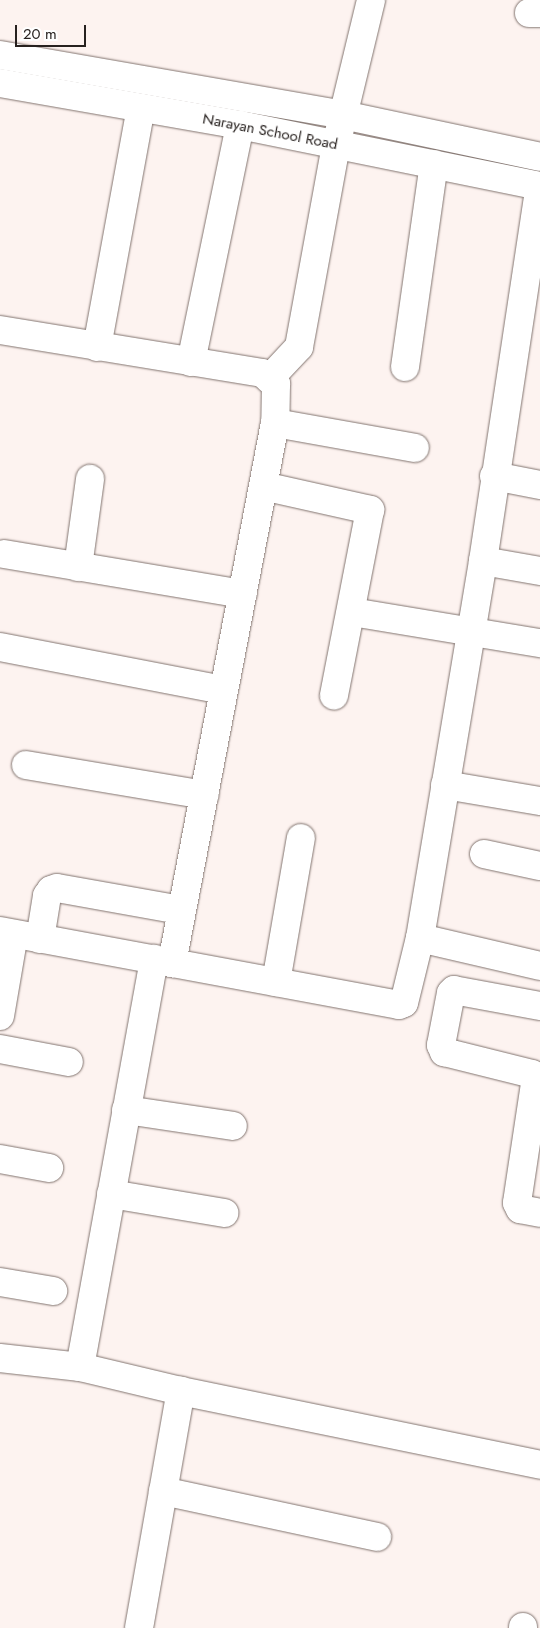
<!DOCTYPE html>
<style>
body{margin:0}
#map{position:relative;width:540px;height:1628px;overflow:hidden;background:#fdf3f0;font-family:Jost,sans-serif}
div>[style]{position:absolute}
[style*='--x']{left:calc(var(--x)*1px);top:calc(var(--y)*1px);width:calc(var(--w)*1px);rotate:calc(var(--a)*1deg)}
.roads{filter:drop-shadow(0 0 1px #82746f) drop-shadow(0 0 1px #82746f)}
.minor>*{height:28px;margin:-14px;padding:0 14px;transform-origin:14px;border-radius:14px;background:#fff}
span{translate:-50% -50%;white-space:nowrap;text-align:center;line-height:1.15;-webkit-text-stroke:4px #fff;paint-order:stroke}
.street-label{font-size:15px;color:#27211f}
.scale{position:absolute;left:15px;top:25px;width:71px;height:22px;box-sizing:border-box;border:2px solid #27211f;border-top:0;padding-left:6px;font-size:15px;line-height:18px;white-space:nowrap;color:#27211f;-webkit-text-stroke:4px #fff;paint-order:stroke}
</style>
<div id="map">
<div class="roads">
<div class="minor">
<i style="--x:529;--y:13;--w:11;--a:0"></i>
<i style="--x:0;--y:55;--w:348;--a:9.9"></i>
<i style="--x:343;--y:115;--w:201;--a:12"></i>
<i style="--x:0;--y:83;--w:244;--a:9.9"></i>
<i style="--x:240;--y:125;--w:306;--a:11.5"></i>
<i style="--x:0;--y:330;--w:266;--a:9.3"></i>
<i style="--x:262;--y:373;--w:18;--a:38"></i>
<i style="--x:276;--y:384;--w:39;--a:91"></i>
<i style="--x:275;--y:423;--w:550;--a:100.8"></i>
<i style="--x:97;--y:347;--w:243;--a:-79.6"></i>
<i style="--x:191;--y:362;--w:242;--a:-78.3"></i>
<i style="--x:405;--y:367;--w:205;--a:-81.9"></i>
<i style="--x:269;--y:379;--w:44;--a:-46.8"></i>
<i style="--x:299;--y:347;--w:205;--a:-79.6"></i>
<i style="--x:336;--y:145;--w:149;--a:-76.4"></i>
<i style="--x:275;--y:423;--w:142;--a:10.1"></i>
<i style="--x:494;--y:476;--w:47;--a:11.1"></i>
<i style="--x:263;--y:486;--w:110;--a:12.6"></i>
<i style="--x:370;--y:510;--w:189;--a:101"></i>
<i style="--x:4;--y:554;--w:242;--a:9.5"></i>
<i style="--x:483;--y:561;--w:58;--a:10"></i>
<i style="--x:78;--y:567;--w:89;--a:-82.2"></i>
<i style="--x:352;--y:612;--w:191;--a:9.4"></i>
<i style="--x:0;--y:647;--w:227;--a:10.9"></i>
<i style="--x:26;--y:765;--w:181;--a:9.5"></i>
<i style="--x:445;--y:785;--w:96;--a:9.6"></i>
<i style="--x:484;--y:854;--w:57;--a:12.1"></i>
<i style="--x:0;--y:931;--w:406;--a:10.5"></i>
<i style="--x:399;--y:1005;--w:5;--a:-22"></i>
<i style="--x:404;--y:1003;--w:67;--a:-76.2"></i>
<i style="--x:420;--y:938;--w:382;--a:-80.5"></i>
<i style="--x:483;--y:561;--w:379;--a:-81.4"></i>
<i style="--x:420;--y:938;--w:123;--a:13.1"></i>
<i style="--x:40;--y:939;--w:44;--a:-80.8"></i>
<i style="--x:47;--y:896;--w:7;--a:-56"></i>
<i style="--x:51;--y:890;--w:6;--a:-18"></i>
<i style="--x:57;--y:888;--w:126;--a:10.1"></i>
<i style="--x:276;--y:982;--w:146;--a:-80.2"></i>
<i style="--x:540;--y:1006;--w:87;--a:-169.5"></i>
<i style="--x:454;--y:990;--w:4;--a:135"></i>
<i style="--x:451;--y:993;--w:53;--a:100.9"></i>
<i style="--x:441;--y:1045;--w:8;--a:67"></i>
<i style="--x:444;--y:1052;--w:91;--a:14"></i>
<i style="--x:532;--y:1074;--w:5;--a:37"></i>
<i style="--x:536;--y:1077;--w:127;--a:98.6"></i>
<i style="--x:517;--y:1203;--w:7;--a:63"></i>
<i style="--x:520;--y:1209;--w:20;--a:11"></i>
<i style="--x:0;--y:1016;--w:83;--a:-80.3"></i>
<i style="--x:0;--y:1049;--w:70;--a:10.7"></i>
<i style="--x:126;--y:1110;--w:108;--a:8.5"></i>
<i style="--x:0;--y:1159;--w:50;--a:10.4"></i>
<i style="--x:111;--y:1194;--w:115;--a:9.5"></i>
<i style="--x:0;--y:1282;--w:54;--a:9.6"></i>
<i style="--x:0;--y:1358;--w:81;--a:6.4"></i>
<i style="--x:80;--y:1367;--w:104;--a:13.4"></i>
<i style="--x:181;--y:1391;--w:367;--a:11.6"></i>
<i style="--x:80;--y:1367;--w:415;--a:-79.7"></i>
<i style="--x:163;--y:1491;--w:219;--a:12.1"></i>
<i style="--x:139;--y:1628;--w:241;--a:-80"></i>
<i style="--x:523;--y:1628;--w:1;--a:-90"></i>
</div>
</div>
<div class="street-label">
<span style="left:270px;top:132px;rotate:11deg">Narayan School Road</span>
</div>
<div class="scale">20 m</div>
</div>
